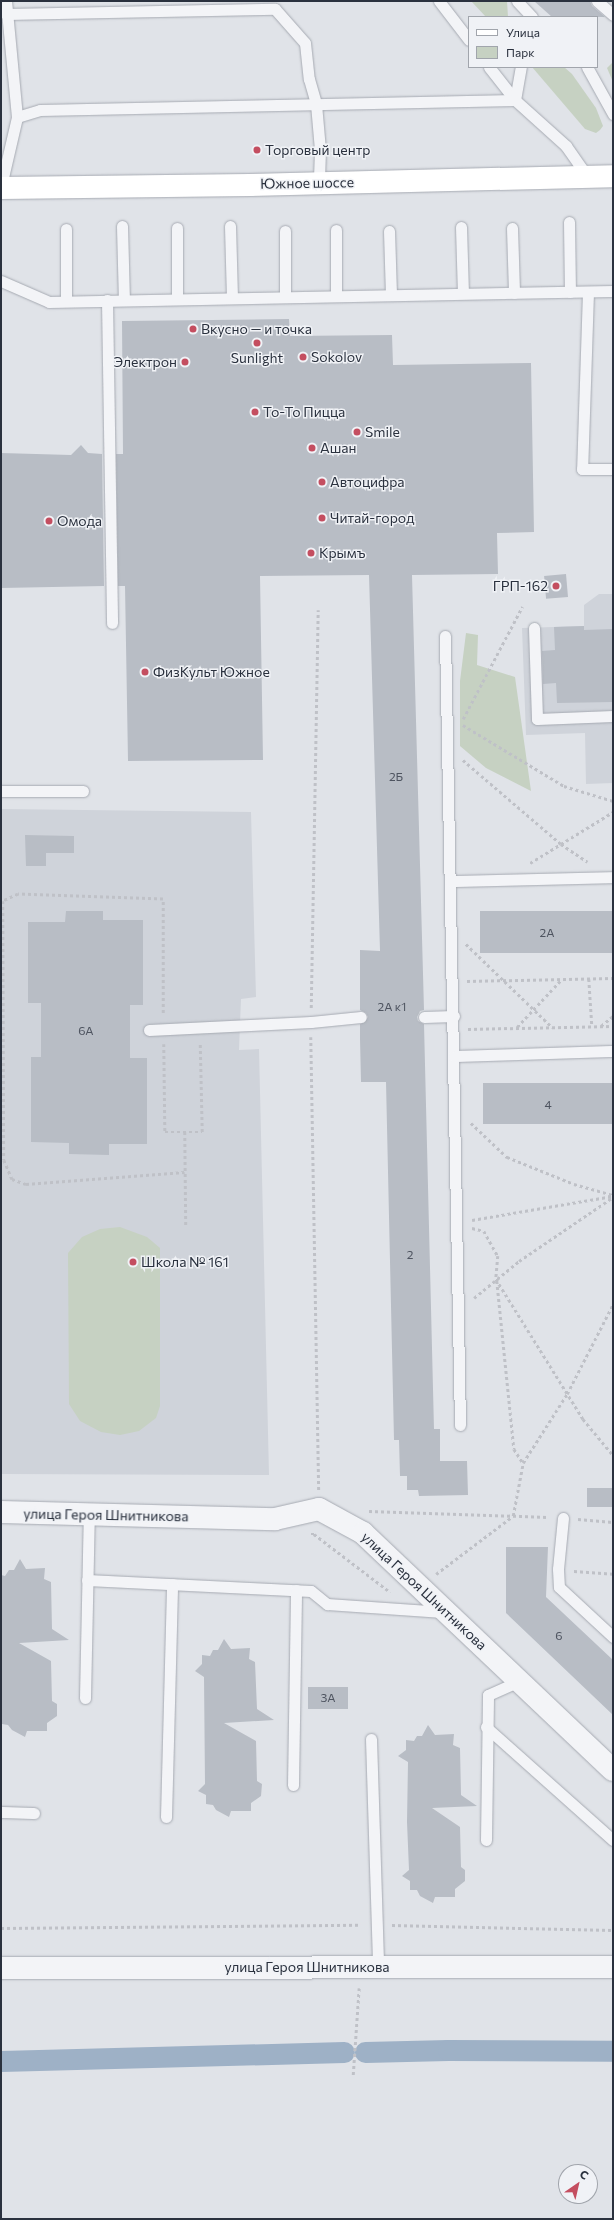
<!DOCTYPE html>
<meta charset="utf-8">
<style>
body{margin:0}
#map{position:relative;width:614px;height:2220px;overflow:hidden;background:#e0e3e8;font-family:Commissioner,sans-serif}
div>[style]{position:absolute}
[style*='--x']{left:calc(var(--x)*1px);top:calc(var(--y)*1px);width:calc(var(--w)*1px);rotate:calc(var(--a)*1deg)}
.built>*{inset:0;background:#cfd3da}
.green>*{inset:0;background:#c6d1c2}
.canal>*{height:21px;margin:-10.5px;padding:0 10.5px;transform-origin:10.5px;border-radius:10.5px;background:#9eb1c6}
.building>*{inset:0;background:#b8bdc5;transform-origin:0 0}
.path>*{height:2.5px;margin-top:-1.25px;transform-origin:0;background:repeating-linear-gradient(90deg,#bfc1c7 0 3px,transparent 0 6px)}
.roads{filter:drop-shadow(0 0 1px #a6aab2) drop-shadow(0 0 1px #a6aab2)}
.service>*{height:11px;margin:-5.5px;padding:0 5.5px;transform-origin:5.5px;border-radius:5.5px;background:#f3f4f7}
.minor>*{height:22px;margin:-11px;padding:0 11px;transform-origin:11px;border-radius:11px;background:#f3f4f7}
.primary>*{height:22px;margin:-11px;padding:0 11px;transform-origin:11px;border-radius:11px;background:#fff}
.dots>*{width:11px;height:11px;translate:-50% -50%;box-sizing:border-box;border:2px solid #f0f2f6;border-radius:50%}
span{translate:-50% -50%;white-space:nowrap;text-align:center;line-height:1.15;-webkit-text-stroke:3px #f0f2f6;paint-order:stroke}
.number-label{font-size:12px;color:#4e5460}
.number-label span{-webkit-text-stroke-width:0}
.poi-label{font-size:14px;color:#2a313e}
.left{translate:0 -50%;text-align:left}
.right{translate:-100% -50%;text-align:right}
.street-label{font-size:14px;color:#2a313e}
.frame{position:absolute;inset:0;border:2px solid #2a313e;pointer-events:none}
.legend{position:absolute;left:468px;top:16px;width:130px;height:52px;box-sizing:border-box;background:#f0f2f6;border:1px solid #a1a5ac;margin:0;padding:5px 7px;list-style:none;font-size:12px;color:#2a313e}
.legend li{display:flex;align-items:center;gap:8px;height:20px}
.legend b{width:20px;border:1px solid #a1a5ac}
.north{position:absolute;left:558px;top:2164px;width:40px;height:40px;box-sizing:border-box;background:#f0f2f6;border:1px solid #a1a5ac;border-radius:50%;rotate:34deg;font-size:11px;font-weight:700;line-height:16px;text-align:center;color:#2a313e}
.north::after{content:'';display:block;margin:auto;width:14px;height:18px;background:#c44e60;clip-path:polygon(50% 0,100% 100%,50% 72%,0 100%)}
</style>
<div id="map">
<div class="built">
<i style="clip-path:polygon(599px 594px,613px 594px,613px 783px,586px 784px,585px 733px,526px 735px,522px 628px,584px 626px,584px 605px)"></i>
<i style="clip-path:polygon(1px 809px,251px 812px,256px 997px,241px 999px,239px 1050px,259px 1049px,269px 1475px,1px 1474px)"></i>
</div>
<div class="green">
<i style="clip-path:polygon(471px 1px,507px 1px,508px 17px,486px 17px)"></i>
<i style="clip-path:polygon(613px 62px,613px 82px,607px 68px)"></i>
<i style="clip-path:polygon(532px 67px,564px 67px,572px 74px,596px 108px,603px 126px,600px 130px,596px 133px,585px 129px)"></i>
<i style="clip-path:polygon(466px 633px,478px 635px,477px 665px,515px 677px,531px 791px,486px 768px,460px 746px,460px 681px)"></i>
<i style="clip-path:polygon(120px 1227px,147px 1237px,160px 1248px,160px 1406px,156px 1418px,139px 1431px,120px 1435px,101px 1432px,80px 1421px,69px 1404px,68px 1253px,82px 1237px,100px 1229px)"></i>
</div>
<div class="canal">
<i style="--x:365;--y:2052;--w:83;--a:-1.4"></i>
<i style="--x:448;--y:2050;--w:165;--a:0.3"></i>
<i style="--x:1;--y:2061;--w:343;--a:-1.5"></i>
</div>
<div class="building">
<i style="clip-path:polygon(534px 1px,590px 1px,592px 6px,605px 17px,552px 17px)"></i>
<i style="clip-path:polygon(289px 319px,290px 336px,392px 335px,393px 365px,531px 363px,534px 532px,497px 533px,498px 574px,412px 575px,424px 1010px,420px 1011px,417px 1017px,418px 1021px,424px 1024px,434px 1429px,440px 1429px,440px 1461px,467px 1461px,468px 1495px,419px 1496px,418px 1490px,407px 1490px,407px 1476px,400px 1476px,399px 1440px,394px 1440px,386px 1082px,361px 1082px,360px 1039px,360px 1024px,365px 1022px,368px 1017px,366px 1013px,360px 1010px,360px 950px,380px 951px,369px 575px,260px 576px,263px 760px,128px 761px,125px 586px,118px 586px,116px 454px,123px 454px,122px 321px)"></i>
<i style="clip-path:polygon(81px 445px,88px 453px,102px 454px,104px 586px,1px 588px,1px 453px,71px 455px)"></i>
<i style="left:566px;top:574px;width:23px;height:22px;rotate:85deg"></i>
<i style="clip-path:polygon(584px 626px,584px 630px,613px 629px,613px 702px,557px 703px,556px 683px,543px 684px,542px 651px,555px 650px,554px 627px)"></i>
<i style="clip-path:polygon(25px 835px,74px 836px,74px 853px,46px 853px,46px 866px,26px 866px)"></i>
<i style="clip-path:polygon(66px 911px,103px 911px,103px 920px,143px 920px,143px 1005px,130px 1005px,130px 1058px,147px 1058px,147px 1144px,109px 1144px,109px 1155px,69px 1154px,69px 1143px,31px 1142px,31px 1057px,41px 1057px,41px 1003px,28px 1003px,28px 922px,65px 922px)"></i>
<i style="left:613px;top:911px;width:42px;height:133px;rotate:90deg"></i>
<i style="left:613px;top:1083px;width:41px;height:130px;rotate:90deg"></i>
<i style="left:613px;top:1488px;width:19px;height:26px;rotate:90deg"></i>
<i style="clip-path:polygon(506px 1547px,548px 1547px,546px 1597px,613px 1660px,613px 1715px,506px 1613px)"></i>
<i style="clip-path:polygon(20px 1559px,26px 1569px,45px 1568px,44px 1579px,51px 1582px,52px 1629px,69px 1640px,19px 1643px,51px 1661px,52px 1701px,57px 1704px,57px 1716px,47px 1723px,47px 1731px,27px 1731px,25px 1737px,12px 1730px,8px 1725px,2px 1724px,1px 1715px,1px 1575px,5px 1576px,9px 1570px,14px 1570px)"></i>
<i style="clip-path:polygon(224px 1639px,231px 1649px,250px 1648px,249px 1659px,255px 1662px,257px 1709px,274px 1720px,224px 1723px,256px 1741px,257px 1781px,262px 1784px,261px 1796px,251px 1803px,251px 1811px,231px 1811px,229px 1817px,216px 1810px,213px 1805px,206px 1804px,206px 1795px,198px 1791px,205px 1784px,204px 1677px,195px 1671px,202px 1664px,202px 1655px,210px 1656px,213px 1650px,218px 1650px)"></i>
<i style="left:308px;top:1687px;width:40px;height:22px"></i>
<i style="clip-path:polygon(428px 1725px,435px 1735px,454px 1734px,453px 1745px,460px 1748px,461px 1795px,477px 1806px,432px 1808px,460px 1827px,461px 1867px,465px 1870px,465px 1881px,455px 1889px,455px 1897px,435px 1897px,433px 1903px,420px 1896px,417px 1890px,410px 1890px,410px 1881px,402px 1876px,409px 1870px,407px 1822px,408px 1762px,398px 1756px,406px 1750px,406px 1740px,414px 1741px,417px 1736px,422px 1736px)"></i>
</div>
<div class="path">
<i style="--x:463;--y:719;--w:127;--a:-62.2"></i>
<i style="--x:463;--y:725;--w:118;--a:31.1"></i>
<i style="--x:564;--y:786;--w:51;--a:17"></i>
<i style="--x:463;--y:760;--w:129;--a:40.6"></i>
<i style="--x:561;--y:844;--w:32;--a:34"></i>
<i style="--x:530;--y:863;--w:97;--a:-31.6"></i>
<i style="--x:466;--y:944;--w:120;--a:44"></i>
<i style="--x:589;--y:979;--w:47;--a:86.3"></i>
<i style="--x:467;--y:981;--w:146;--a:-1.2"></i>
<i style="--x:311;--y:1008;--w:398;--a:-89"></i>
<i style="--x:163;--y:1013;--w:114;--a:-90"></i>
<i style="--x:163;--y:899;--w:145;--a:-178"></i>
<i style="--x:18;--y:894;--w:17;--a:155"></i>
<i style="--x:3;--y:901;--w:259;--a:89.8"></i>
<i style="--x:4;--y:1160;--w:21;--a:67"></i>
<i style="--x:12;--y:1179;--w:15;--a:20"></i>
<i style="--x:26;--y:1184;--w:159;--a:-4.3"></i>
<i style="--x:601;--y:1026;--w:16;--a:-40"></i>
<i style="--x:517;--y:1027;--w:64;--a:-46.9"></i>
<i style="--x:468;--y:1029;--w:145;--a:-1.2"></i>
<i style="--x:311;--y:1037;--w:453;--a:89"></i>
<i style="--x:164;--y:1044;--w:88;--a:89.3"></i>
<i style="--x:165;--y:1132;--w:37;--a:0"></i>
<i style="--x:202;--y:1132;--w:90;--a:-91.3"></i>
<i style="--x:471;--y:1123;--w:50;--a:43.4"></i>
<i style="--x:507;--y:1157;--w:72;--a:21.9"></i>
<i style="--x:574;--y:1184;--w:41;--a:15.8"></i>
<i style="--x:185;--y:1132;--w:95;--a:89.4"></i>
<i style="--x:472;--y:1220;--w:143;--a:-9.7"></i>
<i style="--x:472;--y:1228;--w:12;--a:14"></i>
<i style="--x:484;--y:1231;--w:29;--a:61"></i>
<i style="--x:498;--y:1256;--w:23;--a:95"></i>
<i style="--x:496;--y:1279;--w:165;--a:58.1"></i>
<i style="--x:583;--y:1419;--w:47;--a:50.2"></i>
<i style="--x:497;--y:1281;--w:169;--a:84.2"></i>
<i style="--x:514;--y:1449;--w:17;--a:57"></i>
<i style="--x:474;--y:1298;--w:58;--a:-39.4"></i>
<i style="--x:519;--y:1261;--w:114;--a:-34.2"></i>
<i style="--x:369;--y:1511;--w:178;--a:1.9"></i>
<i style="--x:578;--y:1519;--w:35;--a:5"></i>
<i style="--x:311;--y:1534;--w:3;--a:0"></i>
<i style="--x:314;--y:1534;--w:96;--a:37.3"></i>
<i style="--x:574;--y:1571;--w:39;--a:4"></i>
<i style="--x:436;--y:1574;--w:96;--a:-37"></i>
<i style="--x:513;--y:1516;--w:54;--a:-79.3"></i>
<i style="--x:523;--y:1463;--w:82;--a:-57.5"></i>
<i style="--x:567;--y:1394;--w:101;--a:-62.9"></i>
<i style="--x:392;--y:1925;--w:221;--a:1.3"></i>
<i style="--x:1;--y:1928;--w:360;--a:-0.5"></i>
<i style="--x:353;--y:2075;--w:87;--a:-86.1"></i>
</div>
<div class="roads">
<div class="service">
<i style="--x:439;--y:1;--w:49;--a:52.4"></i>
<i style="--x:517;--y:1;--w:22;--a:47"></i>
<i style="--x:597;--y:1;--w:21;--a:41"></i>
<i style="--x:6;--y:14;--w:269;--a:-1.1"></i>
<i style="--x:275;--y:9;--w:45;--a:48.6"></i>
<i style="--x:305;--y:43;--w:36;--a:84"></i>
<i style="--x:309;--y:79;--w:26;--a:74"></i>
<i style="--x:316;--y:104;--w:46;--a:85"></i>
<i style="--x:320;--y:150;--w:33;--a:92"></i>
<i style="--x:489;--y:67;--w:42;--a:51.8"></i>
<i style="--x:515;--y:100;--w:69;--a:42"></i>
<i style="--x:566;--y:146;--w:38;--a:55"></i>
<i style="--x:587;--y:67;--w:54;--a:61"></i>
<i style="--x:515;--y:100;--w:34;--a:-80"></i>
<i style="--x:17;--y:117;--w:24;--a:-17"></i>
<i style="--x:40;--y:110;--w:475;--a:-1.2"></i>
<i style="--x:1;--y:186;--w:71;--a:-76.9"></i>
<i style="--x:17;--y:117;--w:117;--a:-95.4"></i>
<i style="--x:569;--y:222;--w:70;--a:89.2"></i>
<i style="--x:122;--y:226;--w:74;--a:88.5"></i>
<i style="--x:230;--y:226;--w:72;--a:88.4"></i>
<i style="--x:461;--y:227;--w:66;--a:88.3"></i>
<i style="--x:512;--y:228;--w:65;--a:88.2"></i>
<i style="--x:66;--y:229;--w:72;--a:90"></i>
<i style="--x:336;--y:230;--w:65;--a:90"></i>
<i style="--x:285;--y:231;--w:65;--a:90"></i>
<i style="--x:389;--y:231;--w:63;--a:88.2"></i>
<i style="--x:1;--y:281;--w:52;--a:23.6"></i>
<i style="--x:49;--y:302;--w:564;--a:-1.12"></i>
<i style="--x:588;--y:292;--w:177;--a:91.9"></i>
<i style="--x:582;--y:469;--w:31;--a:0"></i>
<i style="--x:177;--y:299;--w:71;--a:-90"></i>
<i style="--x:107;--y:300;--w:323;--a:89.1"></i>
<i style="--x:534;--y:628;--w:91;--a:88.1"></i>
<i style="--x:537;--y:719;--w:76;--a:-2.3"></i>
<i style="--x:445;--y:636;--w:789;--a:88.91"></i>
<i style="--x:1;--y:791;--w:82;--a:0"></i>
<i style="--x:451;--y:881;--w:162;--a:-1.4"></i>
<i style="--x:424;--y:1017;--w:30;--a:-2"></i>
<i style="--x:149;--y:1030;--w:162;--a:-2.8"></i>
<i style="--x:311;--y:1022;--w:50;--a:-5.7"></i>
<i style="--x:454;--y:1056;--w:159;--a:-1.8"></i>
<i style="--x:563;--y:1518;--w:51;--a:95.6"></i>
<i style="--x:558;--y:1569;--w:18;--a:87"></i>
<i style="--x:559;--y:1587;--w:74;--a:42.8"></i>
<i style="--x:87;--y:1580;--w:224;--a:2.8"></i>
<i style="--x:311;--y:1591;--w:21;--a:39"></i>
<i style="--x:327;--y:1604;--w:116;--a:3.9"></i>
<i style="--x:85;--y:1698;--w:184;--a:-88.8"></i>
<i style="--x:486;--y:1727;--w:170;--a:41.7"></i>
<i style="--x:371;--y:1739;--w:228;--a:88.2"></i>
<i style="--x:293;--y:1785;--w:195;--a:-89.1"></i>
<i style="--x:1;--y:1812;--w:33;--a:2"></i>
<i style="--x:166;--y:1817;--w:233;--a:-88.5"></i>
<i style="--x:486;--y:1840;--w:145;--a:-89.2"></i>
<i style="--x:488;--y:1695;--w:35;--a:-24"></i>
</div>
<div class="minor">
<i style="--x:1;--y:1512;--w:274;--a:1.5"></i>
<i style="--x:275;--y:1519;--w:45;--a:-12.8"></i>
<i style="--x:319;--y:1509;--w:50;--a:28.6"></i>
<i style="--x:363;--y:1533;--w:344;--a:43.5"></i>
<i style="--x:1;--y:1968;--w:612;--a:-0.09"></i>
</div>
<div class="primary">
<i style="--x:1;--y:188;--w:249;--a:-0.7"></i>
<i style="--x:250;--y:185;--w:363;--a:-1.4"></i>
</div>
</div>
<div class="dots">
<i style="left:257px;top:150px;background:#c44e60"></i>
<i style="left:193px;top:329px;background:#c44e60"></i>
<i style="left:257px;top:343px;background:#c44e60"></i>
<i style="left:303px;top:357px;background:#c44e60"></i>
<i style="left:185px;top:362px;background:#c44e60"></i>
<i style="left:255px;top:412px;background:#c44e60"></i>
<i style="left:357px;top:432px;background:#c44e60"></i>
<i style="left:312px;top:448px;background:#c44e60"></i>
<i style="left:322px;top:482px;background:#c44e60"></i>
<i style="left:322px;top:518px;background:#c44e60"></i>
<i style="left:49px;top:521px;background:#c44e60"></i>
<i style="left:311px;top:553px;background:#c44e60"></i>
<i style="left:556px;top:586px;background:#c44e60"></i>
<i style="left:145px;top:672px;background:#c44e60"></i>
<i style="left:133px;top:1262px;background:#c44e60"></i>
</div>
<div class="number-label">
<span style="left:396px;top:777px">2Б</span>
<span style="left:547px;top:933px">2А</span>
<span style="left:392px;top:1007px">2А к1</span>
<span style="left:86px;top:1031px">6А</span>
<span style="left:548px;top:1105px">4</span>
<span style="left:410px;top:1255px">2</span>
<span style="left:559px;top:1636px">6</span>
<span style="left:328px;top:1698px">3А</span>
</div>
<div class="poi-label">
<span class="left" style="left:265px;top:150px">Торговый центр</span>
<span class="left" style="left:201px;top:329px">Вкусно — и точка</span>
<span class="left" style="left:311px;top:357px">Sokolov</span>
<span style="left:257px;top:358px">Sunlight</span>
<span class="right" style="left:177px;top:362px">Электрон</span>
<span class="left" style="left:263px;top:412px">То-То Пицца</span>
<span class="left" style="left:365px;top:432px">Smile</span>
<span class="left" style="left:320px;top:448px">Ашан</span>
<span class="left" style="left:330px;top:482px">Автоцифра</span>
<span class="left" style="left:330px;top:518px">Читай-город</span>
<span class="left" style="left:57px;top:521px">Омода</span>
<span class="left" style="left:319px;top:553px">Крымъ</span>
<span class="right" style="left:548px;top:586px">ГРП-162</span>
<span class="left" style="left:153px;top:672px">ФизКульт Южное</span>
<span class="left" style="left:141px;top:1262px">Школа № 161</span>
</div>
<div class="street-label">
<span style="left:307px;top:183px;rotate:-1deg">Южное шоссе</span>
<span style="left:106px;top:1515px;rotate:1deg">улица Героя Шнитникова</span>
<span style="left:424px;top:1591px;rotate:43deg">улица Героя Шнитникова</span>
<span style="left:307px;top:1967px">улица Героя Шнитникова</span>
</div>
<div class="frame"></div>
<ul class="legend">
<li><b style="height:5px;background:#fff"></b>Улица</li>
<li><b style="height:11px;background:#c6d1c2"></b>Парк</li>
</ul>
<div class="north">С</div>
</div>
